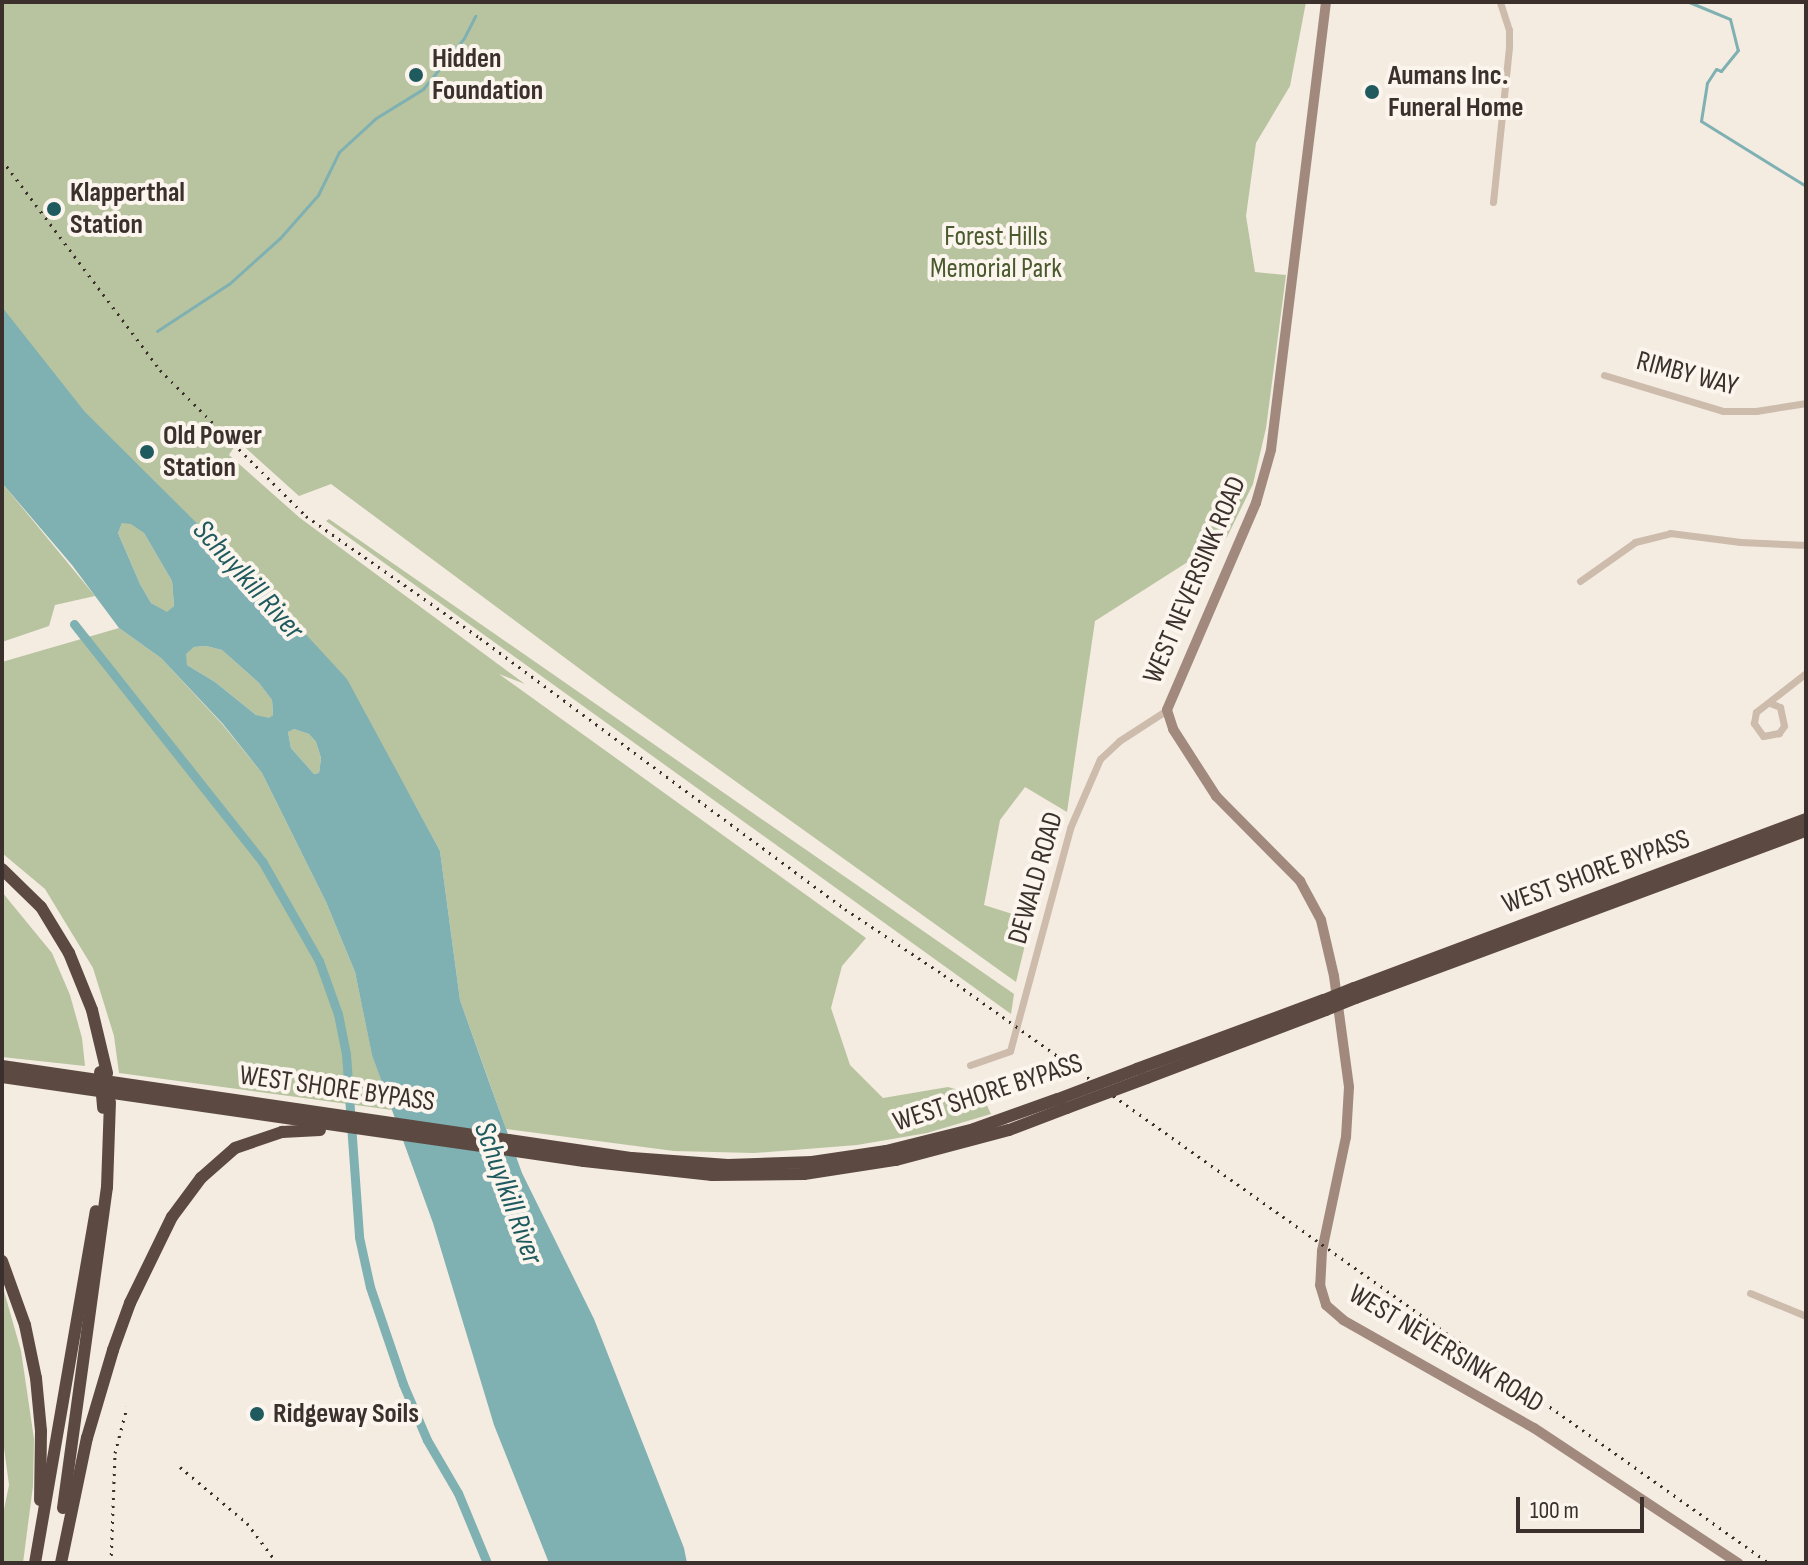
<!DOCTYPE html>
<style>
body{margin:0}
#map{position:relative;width:1808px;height:1565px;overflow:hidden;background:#f4ebe1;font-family:"Sofia Sans Condensed",sans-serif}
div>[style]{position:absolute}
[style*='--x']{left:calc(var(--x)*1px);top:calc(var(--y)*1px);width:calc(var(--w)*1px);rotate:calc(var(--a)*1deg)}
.green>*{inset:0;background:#b8c4a0}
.water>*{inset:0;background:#7fb0b2}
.stream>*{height:3px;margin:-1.5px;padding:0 1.5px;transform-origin:1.5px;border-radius:1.5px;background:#7fb0b2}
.canal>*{height:9px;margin:-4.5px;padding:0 4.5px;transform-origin:4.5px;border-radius:4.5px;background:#7fb0b2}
.street>*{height:7px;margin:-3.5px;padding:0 3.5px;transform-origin:3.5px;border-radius:3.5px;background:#cdbbac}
.secondary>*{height:10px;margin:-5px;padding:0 5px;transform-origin:5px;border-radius:5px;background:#a18a7d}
.highway>*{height:12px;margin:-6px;padding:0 6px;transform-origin:6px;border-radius:6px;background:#5c4a42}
.rail>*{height:3px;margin-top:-1.5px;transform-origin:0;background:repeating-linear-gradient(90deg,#3b302b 0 2px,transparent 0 8px)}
.highway-bridge>*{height:12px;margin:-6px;padding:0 6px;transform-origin:6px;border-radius:6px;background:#5c4a42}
.dots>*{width:22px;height:22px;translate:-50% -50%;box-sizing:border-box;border:4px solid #fbf5ee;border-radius:50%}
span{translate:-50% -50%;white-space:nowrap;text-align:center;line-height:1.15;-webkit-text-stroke:8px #fbf5ee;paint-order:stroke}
.poi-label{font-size:28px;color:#3b302b;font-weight:700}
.left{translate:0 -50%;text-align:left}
.park-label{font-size:28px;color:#4a5a2e}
.street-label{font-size:28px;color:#3b302b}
.water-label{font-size:30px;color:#1f5a5e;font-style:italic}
.frame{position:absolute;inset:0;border:4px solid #3b302b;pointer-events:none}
.scale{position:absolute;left:1516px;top:1497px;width:128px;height:36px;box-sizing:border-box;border:4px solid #3b302b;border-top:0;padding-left:10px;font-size:24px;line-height:28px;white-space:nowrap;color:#3b302b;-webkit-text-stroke:6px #fbf5ee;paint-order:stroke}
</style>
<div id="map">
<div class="green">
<i style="clip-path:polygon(2px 2px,1306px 2px,1290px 86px,1256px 143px,1246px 216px,1255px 272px,1286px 275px,1266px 428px,1253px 484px,1227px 537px,1095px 621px,1067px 812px,1025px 787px,1000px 820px,984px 905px,1031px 920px,1016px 982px,615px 695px,331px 484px,299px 496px,238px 441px,229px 455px,300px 518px,525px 684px,499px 674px,866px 938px,842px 966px,831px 1008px,850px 1065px,883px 1098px,948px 1087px,983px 1097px,991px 1114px,927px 1133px,857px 1145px,754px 1153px,674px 1151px,506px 1129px,460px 1000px,440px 851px,410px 796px,2px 368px)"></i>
<i style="clip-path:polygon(2px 483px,95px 596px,55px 605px,49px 626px,2px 642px)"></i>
<i style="clip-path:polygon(329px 519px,1014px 994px,1011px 1014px,326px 521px)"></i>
<i style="clip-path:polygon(122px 523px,131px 523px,144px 533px,172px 581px,174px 606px,167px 613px,151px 603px,140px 584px,118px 533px)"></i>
<i style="clip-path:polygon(119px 628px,161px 658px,223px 725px,262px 773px,326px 902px,355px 972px,372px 1054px,392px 1110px,119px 1073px,114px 1036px,93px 968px,45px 889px,2px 853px,2px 662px)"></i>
<i style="clip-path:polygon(206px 646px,222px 650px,259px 683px,272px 700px,273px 715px,269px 719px,256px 715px,215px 682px,187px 665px,185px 654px,194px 647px)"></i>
<i style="clip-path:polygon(294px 729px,309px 734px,316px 742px,321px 758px,319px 773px,314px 774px,291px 748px,288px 732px)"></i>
<i style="clip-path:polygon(2px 892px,52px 953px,70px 995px,82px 1038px,85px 1066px,2px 1057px)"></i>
<i style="clip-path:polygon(2px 1284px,21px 1351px,34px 1439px,33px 1486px,23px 1563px,2px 1563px,2px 1519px,9px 1485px,2px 1433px)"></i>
</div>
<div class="water">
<i style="clip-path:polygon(evenodd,2px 307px,85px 412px,277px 603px,347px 679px,440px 851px,460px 1000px,488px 1079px,522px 1173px,594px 1319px,684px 1548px,687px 1563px,549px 1563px,494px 1425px,433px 1223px,372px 1055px,355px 972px,326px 902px,262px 773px,223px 724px,161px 658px,119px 628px,72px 565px,2px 483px,2px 307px,122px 523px,131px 524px,144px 533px,172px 581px,174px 606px,167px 612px,151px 603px,140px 584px,118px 533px,122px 523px,2px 307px,206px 646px,222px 650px,259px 683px,272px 700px,273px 715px,269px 718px,256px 715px,215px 682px,187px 665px,186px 654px,194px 647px,206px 646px,2px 307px,294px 729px,309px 734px,316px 742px,321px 758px,319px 773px,314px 774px,291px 748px,288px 732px,294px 729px)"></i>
</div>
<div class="stream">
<i style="--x:1689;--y:2;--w:44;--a:22.5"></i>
<i style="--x:1730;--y:19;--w:32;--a:76"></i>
<i style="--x:1738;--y:50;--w:27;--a:129"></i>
<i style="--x:1721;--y:71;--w:5;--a:-158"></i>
<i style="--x:1716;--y:69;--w:17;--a:123"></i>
<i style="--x:1707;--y:83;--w:38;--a:99"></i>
<i style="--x:1701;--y:121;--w:123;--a:31.8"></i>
<i style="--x:157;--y:331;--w:87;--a:-33.3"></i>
<i style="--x:230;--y:283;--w:67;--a:-42"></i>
<i style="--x:280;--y:238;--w:57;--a:-48.5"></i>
<i style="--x:318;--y:195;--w:48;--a:-64"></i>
<i style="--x:339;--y:152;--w:50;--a:-42.6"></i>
<i style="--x:376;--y:118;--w:55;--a:-31.7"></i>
<i style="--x:423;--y:89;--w:65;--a:-51.2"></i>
<i style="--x:464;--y:38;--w:25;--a:-63"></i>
</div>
<div class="canal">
<i style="--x:74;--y:624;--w:303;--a:51.6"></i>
<i style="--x:262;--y:861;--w:115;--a:60.3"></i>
<i style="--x:319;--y:961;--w:56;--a:70.3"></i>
<i style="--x:338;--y:1014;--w:41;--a:78.7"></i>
<i style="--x:346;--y:1054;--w:183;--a:85.9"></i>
<i style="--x:359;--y:1237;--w:51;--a:77.6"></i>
<i style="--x:370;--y:1287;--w:102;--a:71.2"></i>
<i style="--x:403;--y:1384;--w:61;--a:66.8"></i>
<i style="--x:427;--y:1440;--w:61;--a:59.7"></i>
<i style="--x:458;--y:1493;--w:76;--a:67.5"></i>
</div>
<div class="street">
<i style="--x:1493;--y:202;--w:157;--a:-84.1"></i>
<i style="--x:1509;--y:46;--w:16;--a:-90"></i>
<i style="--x:1509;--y:30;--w:29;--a:-108"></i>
<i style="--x:1604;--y:375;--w:124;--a:16.8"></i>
<i style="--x:1723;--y:411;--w:33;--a:0"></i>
<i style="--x:1756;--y:411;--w:51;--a:-9.1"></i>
<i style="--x:1580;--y:581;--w:67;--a:-35.3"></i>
<i style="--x:1635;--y:542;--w:36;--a:-14"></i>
<i style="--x:1670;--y:533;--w:71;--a:7.3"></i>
<i style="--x:1740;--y:542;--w:66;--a:2.6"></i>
<i style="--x:1770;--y:703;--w:11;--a:22"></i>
<i style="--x:1780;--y:707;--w:19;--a:78"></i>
<i style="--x:1784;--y:726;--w:9;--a:126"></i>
<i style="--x:1779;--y:733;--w:16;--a:169"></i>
<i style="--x:1763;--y:736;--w:16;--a:-125"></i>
<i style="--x:1754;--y:723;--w:11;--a:-80"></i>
<i style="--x:1756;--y:712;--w:63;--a:-38"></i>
<i style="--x:970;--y:1065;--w:42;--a:-19.3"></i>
<i style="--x:1010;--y:1051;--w:231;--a:-74.9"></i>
<i style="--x:1070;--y:828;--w:75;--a:-66.5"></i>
<i style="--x:1100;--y:759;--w:26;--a:-43"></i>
<i style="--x:1119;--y:741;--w:57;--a:-32.9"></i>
<i style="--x:1750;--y:1293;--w:61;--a:22.3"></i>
</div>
<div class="secondary">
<i style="--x:1326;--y:2;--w:451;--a:97"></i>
<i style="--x:1271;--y:450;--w:55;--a:105.8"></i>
<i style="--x:1256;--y:503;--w:225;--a:113.3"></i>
<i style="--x:1167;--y:710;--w:20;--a:72"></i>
<i style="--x:1173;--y:729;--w:80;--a:57.3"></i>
<i style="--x:1216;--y:796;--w:120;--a:45.3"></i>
<i style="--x:1300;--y:881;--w:44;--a:61.7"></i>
<i style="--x:1321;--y:920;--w:57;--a:76.9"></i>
<i style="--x:1334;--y:976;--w:112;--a:82.3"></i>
<i style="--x:1349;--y:1087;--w:50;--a:93.4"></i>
<i style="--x:1346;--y:1137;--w:116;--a:101.9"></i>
<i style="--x:1322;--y:1251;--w:34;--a:93"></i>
<i style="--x:1320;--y:1285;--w:21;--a:73"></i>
<i style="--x:1326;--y:1305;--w:23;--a:41"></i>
<i style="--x:1343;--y:1320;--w:219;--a:29.5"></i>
<i style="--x:1534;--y:1428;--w:245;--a:33.5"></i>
</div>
<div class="highway">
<i style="--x:2;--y:869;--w:54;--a:44.3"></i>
<i style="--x:41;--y:907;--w:54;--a:58.7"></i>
<i style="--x:69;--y:953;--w:61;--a:68"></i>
<i style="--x:92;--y:1010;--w:65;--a:76.6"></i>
<i style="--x:1354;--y:988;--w:483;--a:-20.5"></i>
<i style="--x:1356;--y:998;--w:480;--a:-20.4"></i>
<i style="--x:2;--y:1066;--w:637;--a:8.31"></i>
<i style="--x:632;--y:1158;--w:96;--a:4.2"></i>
<i style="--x:728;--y:1165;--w:84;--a:-2"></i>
<i style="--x:812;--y:1162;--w:75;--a:-8.5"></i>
<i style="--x:886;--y:1151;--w:91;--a:-14"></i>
<i style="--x:974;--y:1129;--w:89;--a:-19.7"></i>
<i style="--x:1137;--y:1069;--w:199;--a:-20.3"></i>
<i style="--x:2;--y:1077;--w:588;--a:8.21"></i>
<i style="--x:584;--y:1161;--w:129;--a:6.2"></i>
<i style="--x:712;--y:1175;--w:92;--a:-0.6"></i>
<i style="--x:804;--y:1174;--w:93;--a:-8.7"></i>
<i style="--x:896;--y:1160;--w:117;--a:-14.9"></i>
<i style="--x:1009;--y:1130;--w:62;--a:-20.8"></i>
<i style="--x:1147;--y:1078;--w:191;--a:-20.8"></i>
<i style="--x:2;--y:1261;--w:68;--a:70.2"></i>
<i style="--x:25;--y:1325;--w:54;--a:78.3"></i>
<i style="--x:36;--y:1378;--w:53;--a:84.6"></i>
<i style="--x:41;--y:1431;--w:69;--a:90.8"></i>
<i style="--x:63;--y:1508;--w:324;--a:-82.2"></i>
<i style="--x:107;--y:1187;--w:85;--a:-88"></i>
<i style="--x:35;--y:1563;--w:357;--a:-80.2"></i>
<i style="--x:61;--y:1563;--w:128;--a:-78.3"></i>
<i style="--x:87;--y:1438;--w:92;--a:-73.5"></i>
<i style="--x:113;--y:1350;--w:50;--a:-70.1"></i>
<i style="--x:130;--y:1303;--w:96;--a:-64"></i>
<i style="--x:172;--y:1217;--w:49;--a:-53.4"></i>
<i style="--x:201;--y:1178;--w:45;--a:-41.4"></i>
<i style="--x:235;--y:1148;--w:50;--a:-18.8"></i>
<i style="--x:282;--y:1132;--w:38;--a:-3"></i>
</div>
<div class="rail">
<i style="--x:2;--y:160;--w:263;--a:53"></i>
<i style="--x:160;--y:370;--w:206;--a:45"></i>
<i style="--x:306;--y:516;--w:213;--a:35"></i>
<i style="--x:480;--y:638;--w:455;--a:36.6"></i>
<i style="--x:845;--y:909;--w:119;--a:33.7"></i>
<i style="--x:944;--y:975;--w:1013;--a:35.48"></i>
<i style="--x:180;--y:1467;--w:87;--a:39.9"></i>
<i style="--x:247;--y:1523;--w:50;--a:53.1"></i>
<i style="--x:111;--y:1563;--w:110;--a:-87.9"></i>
<i style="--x:115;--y:1453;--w:48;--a:-75.4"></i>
</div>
<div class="highway-bridge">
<i style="--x:1324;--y:1000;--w:32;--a:-22"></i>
<i style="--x:1326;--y:1010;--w:32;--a:-22"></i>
<i style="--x:100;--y:1072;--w:36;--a:85"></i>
<i style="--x:1058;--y:1099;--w:85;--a:-20.8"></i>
<i style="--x:1067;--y:1108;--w:85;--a:-20.6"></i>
</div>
<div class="dots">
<i style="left:416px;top:75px;background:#1f5a5e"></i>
<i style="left:1372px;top:92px;background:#1f5a5e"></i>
<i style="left:54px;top:209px;background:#1f5a5e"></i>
<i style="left:147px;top:452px;background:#1f5a5e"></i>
<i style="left:257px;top:1414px;background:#1f5a5e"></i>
</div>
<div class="poi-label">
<span class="left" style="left:432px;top:75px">Hidden<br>Foundation</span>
<span class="left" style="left:1388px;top:92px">Aumans Inc.<br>Funeral Home</span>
<span class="left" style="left:70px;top:209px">Klapperthal<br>Station</span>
<span class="left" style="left:163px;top:452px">Old Power<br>Station</span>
<span class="left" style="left:273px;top:1414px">Ridgeway Soils</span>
</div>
<div class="park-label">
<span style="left:996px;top:253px">Forest Hills<br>Memorial Park</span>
</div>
<div class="street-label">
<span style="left:1687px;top:374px;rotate:15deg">RIMBY WAY</span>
<span style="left:1195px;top:580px;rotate:-67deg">WEST NEVERSINK ROAD</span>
<span style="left:1596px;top:872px;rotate:-20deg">WEST SHORE BYPASS</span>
<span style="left:1036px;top:878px;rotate:-74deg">DEWALD ROAD</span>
<span style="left:337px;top:1089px;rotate:8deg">WEST SHORE BYPASS</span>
<span style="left:988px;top:1093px;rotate:-18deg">WEST SHORE BYPASS</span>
<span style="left:1446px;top:1349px;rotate:31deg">WEST NEVERSINK ROAD</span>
</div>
<div class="water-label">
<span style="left:248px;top:580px;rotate:48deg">Schuylkill River</span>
<span style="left:508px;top:1193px;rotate:70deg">Schuylkill River</span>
</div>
<div class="frame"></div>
<div class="scale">100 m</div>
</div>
